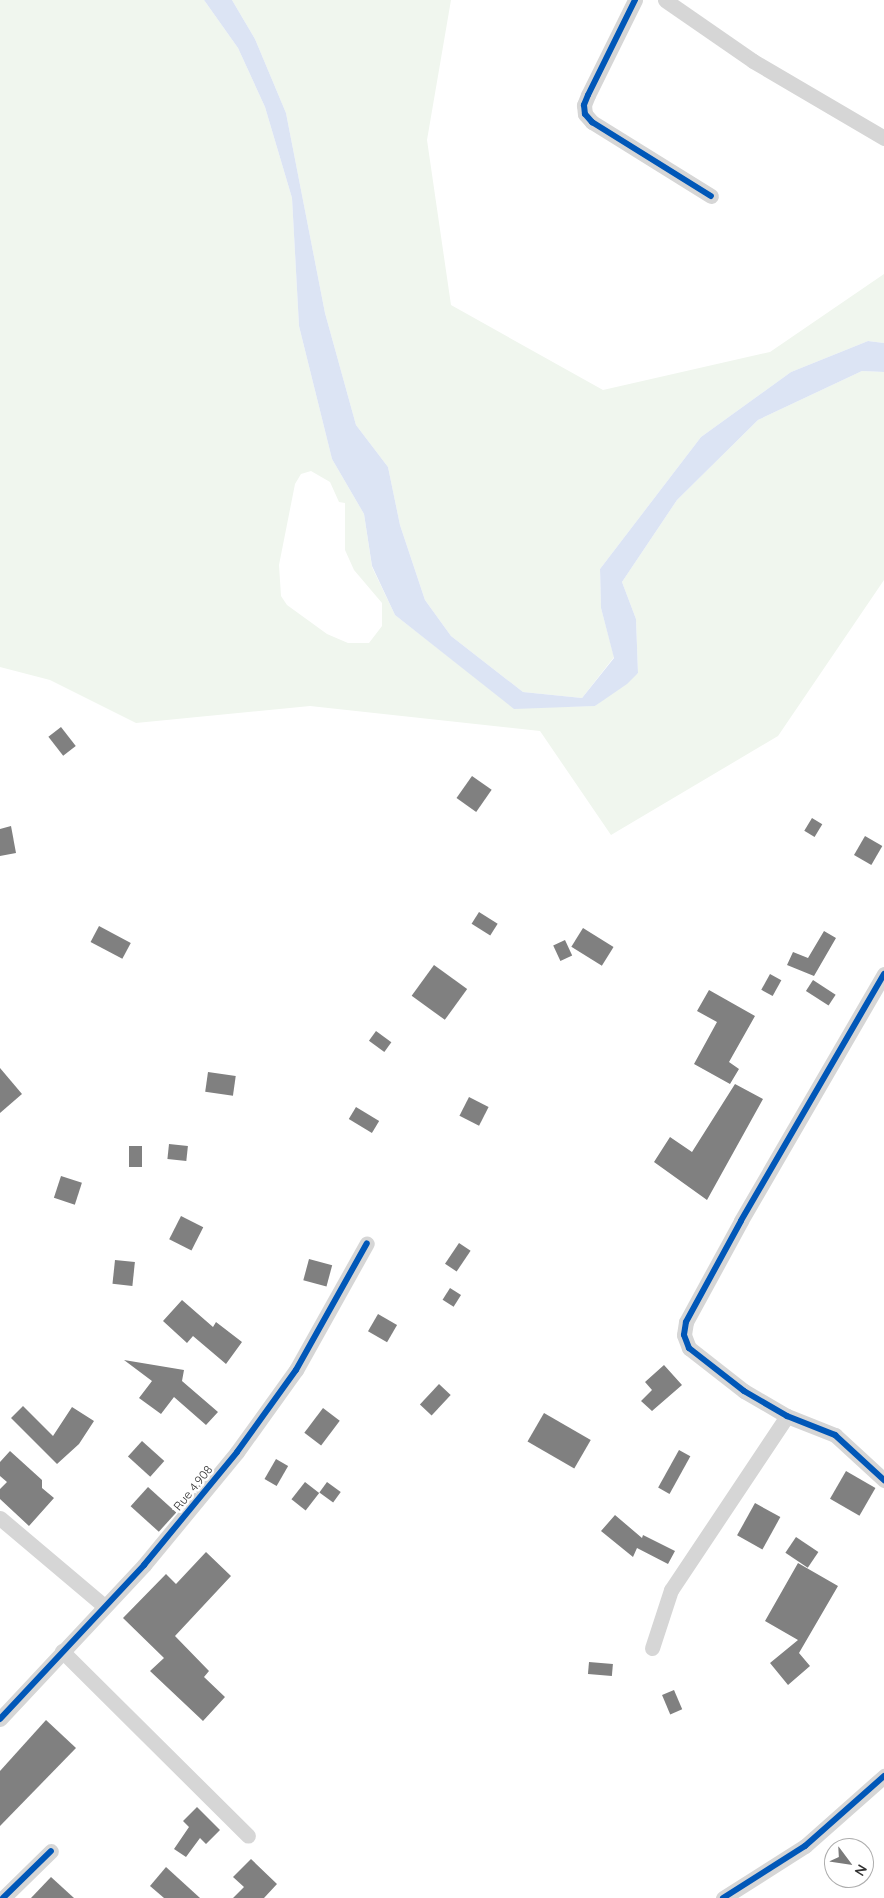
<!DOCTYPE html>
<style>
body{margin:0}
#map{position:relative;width:884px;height:1898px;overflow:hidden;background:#fff;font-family:Quicksand,sans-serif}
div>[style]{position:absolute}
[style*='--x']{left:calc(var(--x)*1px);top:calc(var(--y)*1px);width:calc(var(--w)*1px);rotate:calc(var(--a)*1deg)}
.green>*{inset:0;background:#f0f6ee}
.water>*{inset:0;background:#dce4f4}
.building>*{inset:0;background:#808080;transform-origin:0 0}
.minor>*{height:15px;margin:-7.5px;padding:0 7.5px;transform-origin:7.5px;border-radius:7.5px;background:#d6d6d6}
.cycleway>*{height:6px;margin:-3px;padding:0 3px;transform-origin:3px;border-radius:3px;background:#0057b8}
span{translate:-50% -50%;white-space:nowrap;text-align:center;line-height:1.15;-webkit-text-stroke:5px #fff;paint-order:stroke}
.street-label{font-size:12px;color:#323232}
.north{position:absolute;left:824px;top:1838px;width:50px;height:50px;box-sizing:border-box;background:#fff;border:1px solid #adadad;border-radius:50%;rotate:121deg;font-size:14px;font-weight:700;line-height:20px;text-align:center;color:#323232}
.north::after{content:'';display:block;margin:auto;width:18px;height:22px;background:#7a7a7a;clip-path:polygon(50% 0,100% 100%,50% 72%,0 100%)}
</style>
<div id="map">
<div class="green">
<i style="clip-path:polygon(evenodd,0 0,204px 0,238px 48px,265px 107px,292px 198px,299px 326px,332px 459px,364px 514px,372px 567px,395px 615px,514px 708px,595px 706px,638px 673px,636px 619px,622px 582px,677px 500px,758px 420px,862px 371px,884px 372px,884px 580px,778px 736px,611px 835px,540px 731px,310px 706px,136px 723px,50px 680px,0 667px,0 0,311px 471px,330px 482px,339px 502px,345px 503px,345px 550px,354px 570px,382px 603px,382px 626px,369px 643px,348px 643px,327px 634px,287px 605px,281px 596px,279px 565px,295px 484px,301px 474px,311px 471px)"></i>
<i style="clip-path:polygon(232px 0,451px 0,427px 140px,451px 305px,603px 390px,770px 352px,884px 274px,884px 343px,868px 341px,791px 372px,701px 437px,600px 569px,601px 608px,614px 657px,582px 698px,523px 692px,451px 636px,425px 600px,400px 525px,388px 467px,356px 425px,325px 313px,286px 113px,255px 39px)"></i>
</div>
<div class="water">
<i style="clip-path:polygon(204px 0,232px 0,255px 39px,286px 113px,325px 313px,356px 425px,388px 467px,400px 525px,425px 600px,451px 636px,523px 692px,582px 698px,614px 658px,601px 608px,600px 569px,701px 437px,791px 372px,868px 341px,884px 343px,884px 372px,862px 371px,758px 420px,677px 500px,622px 582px,636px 619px,638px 673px,627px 684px,595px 706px,514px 709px,395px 615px,372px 566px,364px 514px,332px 459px,299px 326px,292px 198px,265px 107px,238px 48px)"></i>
</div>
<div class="building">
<i style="left:61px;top:727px;width:24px;height:16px;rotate:52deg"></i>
<i style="left:472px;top:776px;width:24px;height:27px;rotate:35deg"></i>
<i style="left:812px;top:818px;width:12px;height:15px;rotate:31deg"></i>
<i style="clip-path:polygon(11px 826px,16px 853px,0 856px,0 829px)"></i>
<i style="left:865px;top:836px;width:20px;height:22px;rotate:30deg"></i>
<i style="left:479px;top:912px;width:22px;height:14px;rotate:32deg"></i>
<i style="left:99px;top:926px;width:36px;height:18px;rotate:28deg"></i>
<i style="left:583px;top:928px;width:36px;height:22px;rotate:32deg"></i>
<i style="clip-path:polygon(824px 931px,836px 938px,814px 976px,787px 965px,793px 952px,808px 958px)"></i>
<i style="left:565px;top:940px;width:17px;height:13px;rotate:65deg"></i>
<i style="left:434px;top:965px;width:41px;height:38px;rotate:36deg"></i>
<i style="left:770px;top:974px;width:13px;height:18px;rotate:29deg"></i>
<i style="left:813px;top:980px;width:27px;height:13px;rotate:33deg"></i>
<i style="clip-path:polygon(709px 990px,755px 1016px,729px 1062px,739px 1069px,730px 1084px,694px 1064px,717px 1022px,697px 1011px)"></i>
<i style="left:376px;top:1031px;width:19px;height:12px;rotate:36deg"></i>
<i style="clip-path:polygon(0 1068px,22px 1094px,0 1113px)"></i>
<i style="left:208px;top:1072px;width:28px;height:20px;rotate:8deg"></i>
<i style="clip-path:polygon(735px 1084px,763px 1099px,707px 1200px,654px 1162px,670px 1137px,692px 1152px)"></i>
<i style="left:469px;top:1097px;width:22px;height:21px;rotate:27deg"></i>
<i style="left:356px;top:1107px;width:27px;height:14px;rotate:31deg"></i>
<i style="left:169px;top:1144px;width:19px;height:15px;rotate:6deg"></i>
<i style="left:129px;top:1146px;width:13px;height:21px"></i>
<i style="left:61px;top:1176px;width:22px;height:23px;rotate:18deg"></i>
<i style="left:181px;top:1216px;width:25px;height:26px;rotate:27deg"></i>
<i style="left:459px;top:1243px;width:14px;height:25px;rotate:34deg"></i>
<i style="left:309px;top:1259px;width:24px;height:22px;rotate:15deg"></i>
<i style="left:115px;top:1260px;width:20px;height:24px;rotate:6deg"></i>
<i style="left:450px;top:1288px;width:13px;height:14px;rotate:32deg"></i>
<i style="clip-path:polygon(182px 1300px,213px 1327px,216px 1322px,242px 1342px,226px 1364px,193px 1336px,187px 1343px,163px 1321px)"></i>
<i style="left:378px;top:1314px;width:22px;height:20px;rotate:30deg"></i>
<i style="clip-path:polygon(124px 1360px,184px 1370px,182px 1381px,218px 1412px,206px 1425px,174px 1397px,161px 1414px,139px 1398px,152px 1381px)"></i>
<i style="clip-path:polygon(664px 1365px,682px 1385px,652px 1411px,641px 1401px,652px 1390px,645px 1382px)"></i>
<i style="left:439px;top:1384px;width:16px;height:28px;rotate:43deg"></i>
<i style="clip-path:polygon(23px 1406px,53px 1436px,72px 1407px,94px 1421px,79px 1444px,57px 1464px,11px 1418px)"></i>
<i style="left:323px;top:1408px;width:21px;height:31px;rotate:37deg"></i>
<i style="left:544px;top:1413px;width:54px;height:33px;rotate:30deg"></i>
<i style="left:142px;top:1441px;width:30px;height:21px;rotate:42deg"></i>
<i style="left:679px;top:1450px;width:13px;height:43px;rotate:29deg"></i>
<i style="clip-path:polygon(10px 1451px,42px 1480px,42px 1488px,54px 1498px,29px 1526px,0 1499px,0 1489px,7px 1482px,0 1476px,0 1462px)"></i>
<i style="left:276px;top:1459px;width:14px;height:23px;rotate:30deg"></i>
<i style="left:846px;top:1471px;width:34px;height:32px;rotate:30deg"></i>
<i style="left:305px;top:1482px;width:18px;height:22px;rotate:38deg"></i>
<i style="left:327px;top:1482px;width:17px;height:13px;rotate:36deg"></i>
<i style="left:148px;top:1487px;width:38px;height:26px;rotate:42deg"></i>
<i style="left:755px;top:1503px;width:29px;height:37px;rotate:29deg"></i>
<i style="clip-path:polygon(615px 1515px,642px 1538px,643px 1535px,675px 1551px,668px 1564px,637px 1548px,633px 1557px,601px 1531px)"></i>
<i style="left:796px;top:1537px;width:27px;height:19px;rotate:34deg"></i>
<i style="clip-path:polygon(206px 1552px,231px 1576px,175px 1636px,209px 1671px,204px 1677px,225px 1697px,203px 1721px,150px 1671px,164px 1658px,123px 1618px,166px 1574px,176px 1584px)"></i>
<i style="clip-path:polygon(798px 1563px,838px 1586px,799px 1653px,810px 1666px,788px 1685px,770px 1663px,798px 1640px,765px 1621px)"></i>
<i style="left:589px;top:1662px;width:24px;height:12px;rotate:5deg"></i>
<i style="left:674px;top:1690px;width:21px;height:13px;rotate:67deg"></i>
<i style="clip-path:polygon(46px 1720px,76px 1748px,0 1826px,0 1771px)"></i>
<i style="clip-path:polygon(197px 1807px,220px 1830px,206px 1844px,200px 1838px,186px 1857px,174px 1849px,189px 1827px,183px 1821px)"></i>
<i style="clip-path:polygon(251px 1859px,277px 1884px,264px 1898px,233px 1898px,244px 1887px,233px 1877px)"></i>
<i style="clip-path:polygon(166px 1867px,200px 1898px,164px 1898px,150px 1886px)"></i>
<i style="clip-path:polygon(51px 1877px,74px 1898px,31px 1898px)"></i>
</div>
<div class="minor">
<i style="--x:635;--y:0;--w:106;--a:116.3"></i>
<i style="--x:588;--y:95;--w:11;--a:112"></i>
<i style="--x:584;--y:105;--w:9;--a:84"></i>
<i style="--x:585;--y:114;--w:11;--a:49"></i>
<i style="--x:592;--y:122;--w:140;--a:31.9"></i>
<i style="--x:665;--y:0;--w:107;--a:34.7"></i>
<i style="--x:753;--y:61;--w:152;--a:30.4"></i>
<i style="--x:884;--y:974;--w:285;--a:120.1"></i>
<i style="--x:741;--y:1221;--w:115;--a:118.6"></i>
<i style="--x:686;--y:1322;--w:13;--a:99"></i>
<i style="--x:684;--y:1335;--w:14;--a:69"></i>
<i style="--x:689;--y:1348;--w:70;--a:38"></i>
<i style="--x:744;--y:1391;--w:50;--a:30.2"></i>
<i style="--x:787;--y:1416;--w:52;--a:21.6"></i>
<i style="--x:835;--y:1435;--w:67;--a:42.6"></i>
<i style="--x:0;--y:1518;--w:136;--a:40.2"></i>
<i style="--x:652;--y:1648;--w:61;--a:-71.9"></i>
<i style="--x:671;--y:1590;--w:209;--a:-56.3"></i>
<i style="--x:62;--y:1651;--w:262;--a:44.8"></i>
<i style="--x:0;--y:1719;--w:211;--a:-46.9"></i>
<i style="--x:144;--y:1565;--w:146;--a:-50.5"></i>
<i style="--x:237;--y:1452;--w:101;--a:-54.3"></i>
<i style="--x:296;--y:1370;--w:145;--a:-60.8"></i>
<i style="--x:3;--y:1898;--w:67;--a:-44.4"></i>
<i style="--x:723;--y:1898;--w:97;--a:-32.4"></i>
<i style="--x:805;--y:1846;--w:106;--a:-41.5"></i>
</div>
<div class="cycleway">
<i style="--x:635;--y:0;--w:106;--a:116.3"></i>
<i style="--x:588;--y:95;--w:11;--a:112"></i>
<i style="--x:584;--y:105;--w:9;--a:84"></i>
<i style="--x:585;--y:114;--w:11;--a:49"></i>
<i style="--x:592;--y:122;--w:140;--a:31.9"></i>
<i style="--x:884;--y:974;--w:285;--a:120.1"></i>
<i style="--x:741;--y:1221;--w:115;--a:118.6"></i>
<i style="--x:686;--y:1322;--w:13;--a:99"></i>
<i style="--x:684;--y:1335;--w:14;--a:69"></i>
<i style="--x:689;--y:1348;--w:70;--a:38"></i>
<i style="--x:744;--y:1391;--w:50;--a:30.2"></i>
<i style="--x:787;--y:1416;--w:52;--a:21.6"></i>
<i style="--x:835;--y:1435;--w:67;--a:42.6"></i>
<i style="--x:0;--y:1719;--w:211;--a:-46.9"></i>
<i style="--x:144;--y:1565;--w:146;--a:-50.5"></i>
<i style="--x:237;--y:1452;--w:101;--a:-54.3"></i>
<i style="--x:296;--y:1370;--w:145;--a:-60.8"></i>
<i style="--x:3;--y:1898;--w:67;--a:-44.4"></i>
<i style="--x:723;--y:1898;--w:97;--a:-32.4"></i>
<i style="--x:805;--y:1846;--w:106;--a:-41.5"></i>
</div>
<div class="street-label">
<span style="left:193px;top:1488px;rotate:-51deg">Rue 4.908</span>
</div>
<div class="north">N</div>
</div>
